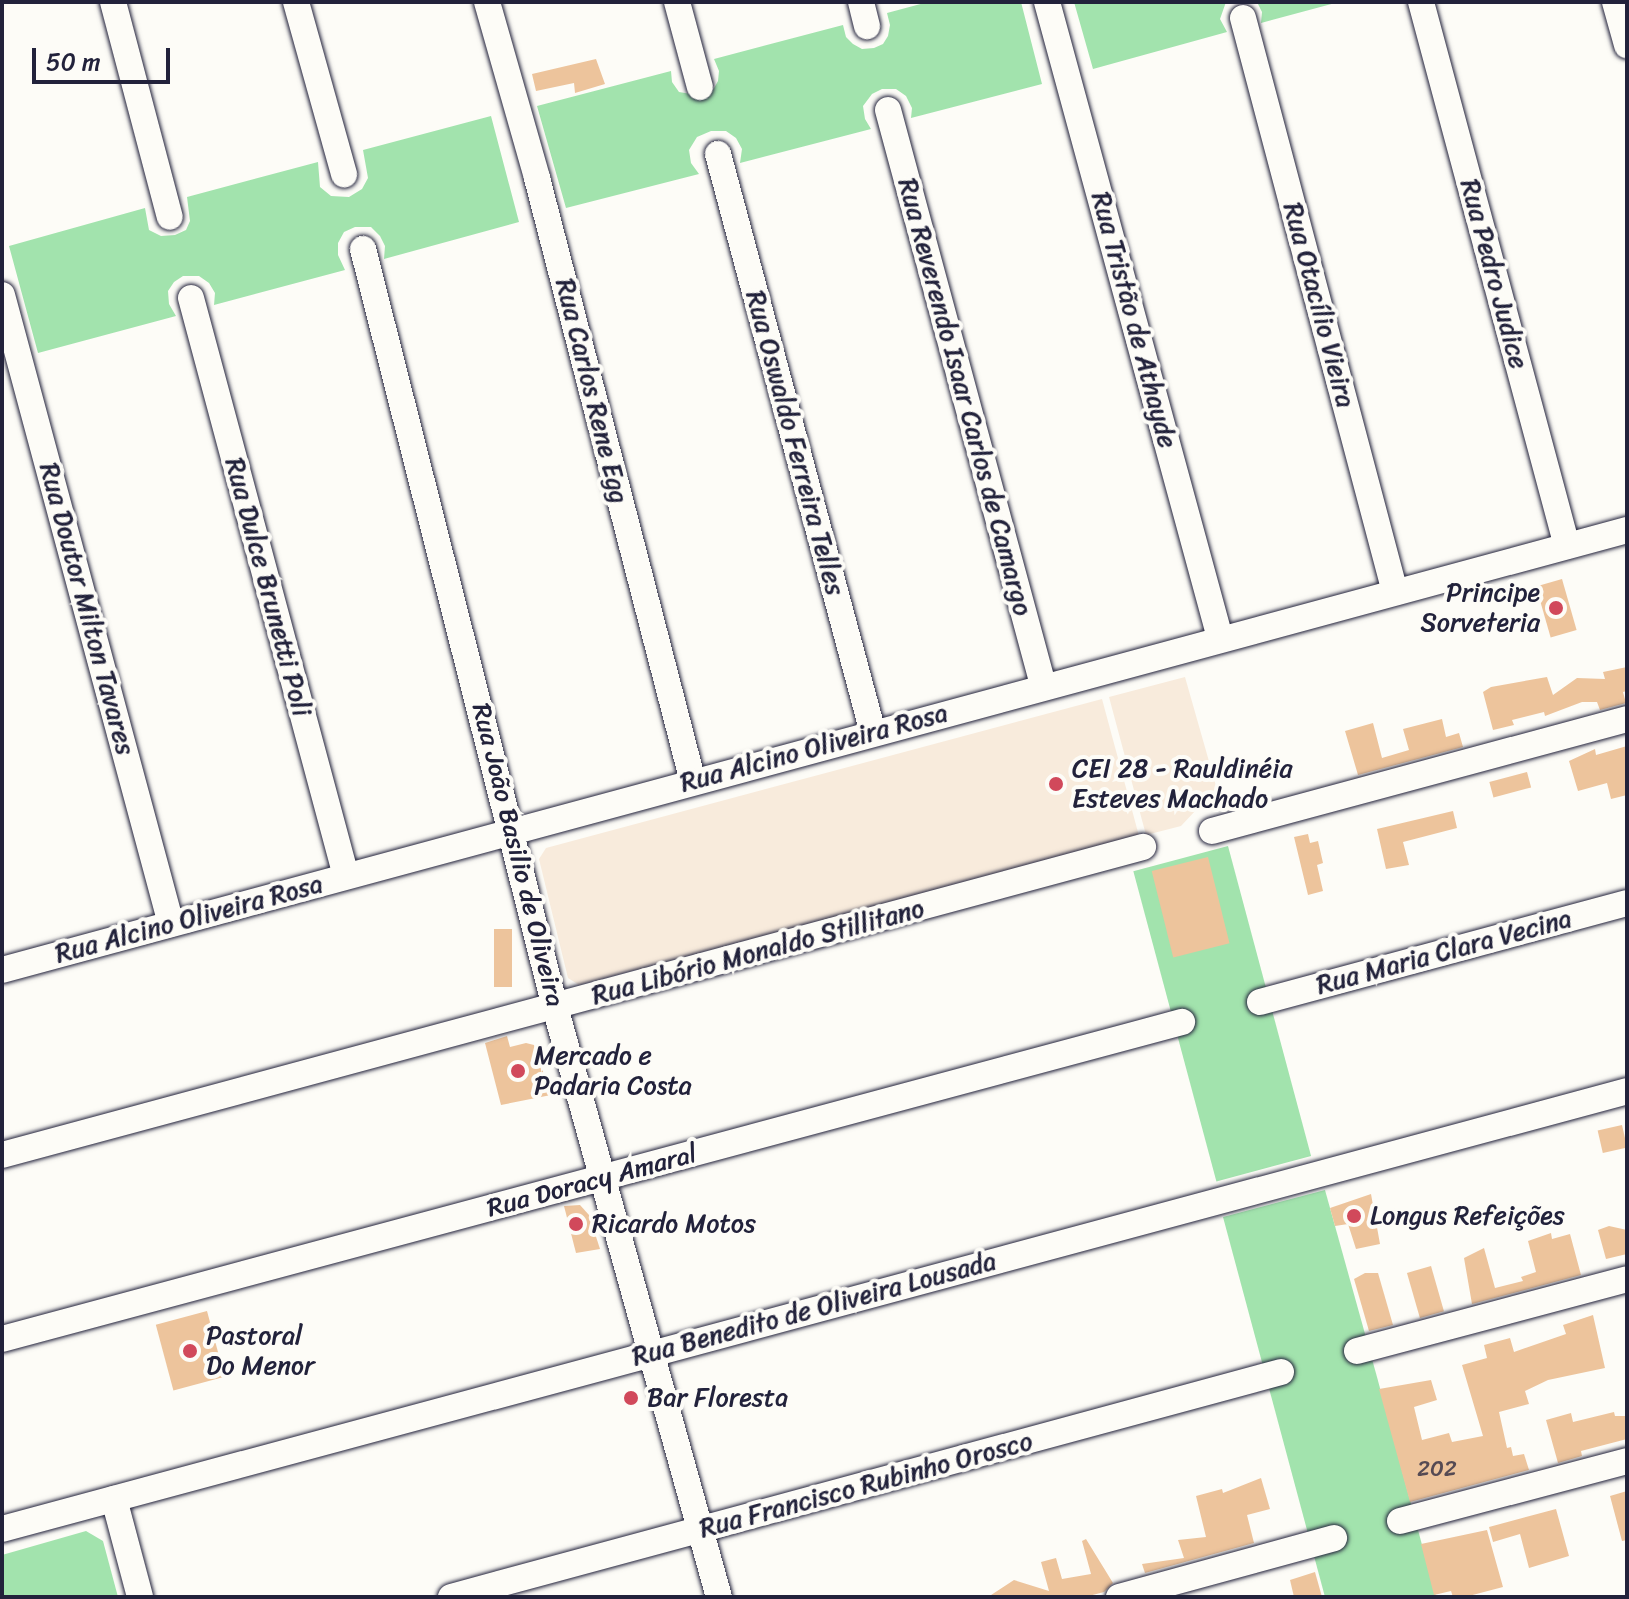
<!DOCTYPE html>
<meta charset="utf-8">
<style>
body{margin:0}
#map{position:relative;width:1629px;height:1599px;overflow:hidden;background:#fdfcf7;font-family:Sriracha,sans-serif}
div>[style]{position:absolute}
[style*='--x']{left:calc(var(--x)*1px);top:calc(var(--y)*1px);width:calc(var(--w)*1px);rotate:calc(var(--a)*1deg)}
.built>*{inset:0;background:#f8ebdc}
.green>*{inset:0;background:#a2e3ad;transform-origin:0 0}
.building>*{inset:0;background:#edc49c;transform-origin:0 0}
.roads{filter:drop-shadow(0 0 2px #22223b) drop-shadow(0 0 2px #22223b)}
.minor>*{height:26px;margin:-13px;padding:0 13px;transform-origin:13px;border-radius:13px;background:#fdfcf7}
.dots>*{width:22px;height:22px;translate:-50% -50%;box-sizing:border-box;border:4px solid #fdfcf7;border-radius:50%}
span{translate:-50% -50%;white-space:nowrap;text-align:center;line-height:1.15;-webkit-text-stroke:8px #fdfcf7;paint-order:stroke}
.number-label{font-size:22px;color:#554a53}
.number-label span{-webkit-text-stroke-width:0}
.street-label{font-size:26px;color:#22223b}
.poi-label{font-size:26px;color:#22223b}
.right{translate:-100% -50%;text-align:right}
.left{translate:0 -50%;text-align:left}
.frame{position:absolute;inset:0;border:4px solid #22223b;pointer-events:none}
.scale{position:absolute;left:32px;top:48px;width:138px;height:36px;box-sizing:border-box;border:4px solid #22223b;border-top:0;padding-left:10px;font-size:24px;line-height:28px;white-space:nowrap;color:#22223b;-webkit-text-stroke:6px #fdfcf7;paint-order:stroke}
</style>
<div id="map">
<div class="built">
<i style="clip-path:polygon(1185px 677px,1220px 800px,1197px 809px,1181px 826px,1146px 835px,1109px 697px)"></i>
<i style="clip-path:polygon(1102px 699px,1139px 836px,579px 985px,568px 978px,539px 859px,546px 848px)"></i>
</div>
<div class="green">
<i style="clip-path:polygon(928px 2px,1021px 2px,1042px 84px,911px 118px,912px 108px,906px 96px,896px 89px,882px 89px,872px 94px,863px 106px,865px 119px,871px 129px,740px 163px,742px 149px,736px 138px,726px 131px,711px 131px,697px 137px,689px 150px,691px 163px,699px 174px,566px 208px,537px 106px,671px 71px,672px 82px,679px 92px,703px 96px,713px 90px,718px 81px,719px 71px,714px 59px,843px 25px,846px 37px,853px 44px,862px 49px,874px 48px,883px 44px,888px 36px,890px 25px,887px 13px)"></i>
<i style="clip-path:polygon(1074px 2px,1226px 2px,1220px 19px,1227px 32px,1093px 69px)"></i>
<i style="clip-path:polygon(1257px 2px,1339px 2px,1261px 23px,1262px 12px)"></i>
<i style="clip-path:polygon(491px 116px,519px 222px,384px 259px,385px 246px,380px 236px,371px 227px,355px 227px,344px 232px,338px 243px,338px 255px,345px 270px,214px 305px,215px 293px,209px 283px,199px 276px,183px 276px,174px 282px,168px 291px,169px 304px,176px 316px,38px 353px,9px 246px,145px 208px,149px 230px,161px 236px,175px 235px,186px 230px,190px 221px,187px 197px,318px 162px,320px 187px,331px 196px,349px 197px,362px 189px,368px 178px,363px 150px)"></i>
<i style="left:1228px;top:846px;width:321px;height:98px;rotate:75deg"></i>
<i style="clip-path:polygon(1325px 1190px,1377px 1377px,1436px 1597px,1325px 1597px,1223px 1217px)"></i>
<i style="clip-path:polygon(86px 1531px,103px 1541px,118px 1597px,2px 1597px,2px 1555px)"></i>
</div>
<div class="building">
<i style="clip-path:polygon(596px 59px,605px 84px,575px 93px,574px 83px,536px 91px,532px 74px)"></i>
<i style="left:1562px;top:579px;width:53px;height:27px;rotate:74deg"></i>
<i style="clip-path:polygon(1627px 667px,1627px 691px,1623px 692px,1626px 703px,1600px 710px,1597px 702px,1582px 702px,1545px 716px,1544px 712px,1512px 720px,1514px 725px,1493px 730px,1483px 692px,1491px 687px,1547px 677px,1553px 695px,1577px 678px,1605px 679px,1603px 672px)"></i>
<i style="clip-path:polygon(1442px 719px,1446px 737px,1459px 733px,1463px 747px,1358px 775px,1345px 731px,1373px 723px,1382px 758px,1409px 750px,1403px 729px)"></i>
<i style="clip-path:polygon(1627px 746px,1627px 795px,1611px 799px,1607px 783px,1578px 791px,1569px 761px,1595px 749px,1596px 755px)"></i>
<i style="left:1527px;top:772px;width:16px;height:39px;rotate:75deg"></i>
<i style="left:1250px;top:796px;width:8px;height:16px;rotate:83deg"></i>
<i style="clip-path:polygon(1453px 811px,1457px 828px,1403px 842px,1409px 865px,1386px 869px,1377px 829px)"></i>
<i style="clip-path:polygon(1308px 834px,1310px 843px,1318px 841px,1323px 863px,1317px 865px,1323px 891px,1308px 895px,1294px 837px)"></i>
<i style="left:1208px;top:857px;width:89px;height:58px;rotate:76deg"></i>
<i style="left:494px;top:929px;width:18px;height:58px"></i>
<i style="clip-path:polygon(507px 1036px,510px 1047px,526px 1043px,534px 1045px,551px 1095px,501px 1105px,485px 1043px)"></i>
<i style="left:1622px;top:1125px;width:23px;height:25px;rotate:77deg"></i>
<i style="clip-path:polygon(1371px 1194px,1380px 1244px,1356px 1249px,1348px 1224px,1335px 1226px,1330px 1208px)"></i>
<i style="clip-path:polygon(580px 1205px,589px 1215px,600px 1249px,576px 1253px,564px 1206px)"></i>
<i style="clip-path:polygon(1609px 1226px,1627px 1230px,1627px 1254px,1606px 1259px,1598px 1230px)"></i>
<i style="clip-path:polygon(1551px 1233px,1552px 1239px,1570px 1234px,1581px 1275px,1472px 1304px,1464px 1258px,1484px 1248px,1495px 1288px,1523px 1281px,1521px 1277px,1536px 1272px,1528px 1241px)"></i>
<i style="left:1431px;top:1266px;width:47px;height:25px;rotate:74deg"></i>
<i style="clip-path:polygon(1365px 1273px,1378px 1273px,1393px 1325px,1369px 1331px,1354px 1279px)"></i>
<i style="left:207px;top:1311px;width:68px;height:53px;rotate:75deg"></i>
<i style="clip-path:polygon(1593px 1315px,1605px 1368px,1548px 1380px,1525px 1391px,1529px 1404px,1499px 1412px,1507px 1448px,1511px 1447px,1513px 1456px,1524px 1454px,1529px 1470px,1410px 1502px,1379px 1389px,1431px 1380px,1437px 1400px,1414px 1407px,1422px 1440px,1449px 1433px,1452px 1442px,1483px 1436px,1462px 1365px,1487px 1358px,1484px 1345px,1510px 1338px,1514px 1352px,1566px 1334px,1563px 1325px)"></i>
<i style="clip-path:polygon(1614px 1412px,1615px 1416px,1627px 1416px,1627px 1439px,1581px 1451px,1582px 1456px,1558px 1463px,1546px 1420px,1571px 1413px,1573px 1422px)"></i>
<i style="clip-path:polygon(1261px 1478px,1270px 1509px,1247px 1515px,1254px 1543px,1145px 1573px,1142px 1564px,1184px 1558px,1178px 1540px,1206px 1537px,1196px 1496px,1222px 1489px,1223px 1493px)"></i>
<i style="clip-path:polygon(1627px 1491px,1627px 1540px,1622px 1541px,1610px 1496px)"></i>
<i style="clip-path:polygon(1556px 1509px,1569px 1556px,1529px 1568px,1520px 1534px,1493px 1542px,1489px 1527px)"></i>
<i style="clip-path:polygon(1487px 1530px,1503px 1587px,1465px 1597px,1453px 1597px,1451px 1591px,1434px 1595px,1421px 1544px)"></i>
<i style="clip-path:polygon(1086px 1539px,1113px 1583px,1104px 1592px,1085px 1597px,988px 1597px,1014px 1580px,1049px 1591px,1041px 1562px,1056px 1558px,1062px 1579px,1091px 1574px,1082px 1541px)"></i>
<i style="clip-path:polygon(1315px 1572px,1322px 1597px,1294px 1597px,1290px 1580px)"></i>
</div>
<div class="roads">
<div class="minor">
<i style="--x:113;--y:2;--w:222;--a:75.2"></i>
<i style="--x:296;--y:2;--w:179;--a:74.4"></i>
<i style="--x:487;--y:2;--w:183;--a:74.1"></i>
<i style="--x:537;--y:178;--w:624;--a:75.52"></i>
<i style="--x:677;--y:2;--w:88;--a:74.9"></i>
<i style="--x:861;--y:2;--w:25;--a:76"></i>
<i style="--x:1047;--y:2;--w:659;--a:74.78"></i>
<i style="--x:1421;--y:2;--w:563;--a:74.98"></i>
<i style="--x:1615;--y:2;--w:45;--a:74.4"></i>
<i style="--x:1243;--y:18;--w:594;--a:75.17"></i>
<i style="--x:888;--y:110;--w:596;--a:74.91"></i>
<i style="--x:718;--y:154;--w:599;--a:75.01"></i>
<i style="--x:363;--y:249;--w:782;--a:75.79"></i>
<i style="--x:555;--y:1007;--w:612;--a:74.47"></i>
<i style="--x:2;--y:295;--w:651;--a:74.96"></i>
<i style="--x:191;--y:298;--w:598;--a:74.99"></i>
<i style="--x:1212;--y:831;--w:430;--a:-15.1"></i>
<i style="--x:2;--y:970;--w:1684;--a:-15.15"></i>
<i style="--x:1260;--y:1002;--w:380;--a:-15.1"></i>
<i style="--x:2;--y:1155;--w:1182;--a:-15.11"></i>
<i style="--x:2;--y:1339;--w:1222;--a:-15.04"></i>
<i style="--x:1357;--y:1351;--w:279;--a:-14.9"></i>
<i style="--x:114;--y:1499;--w:101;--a:75.1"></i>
<i style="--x:1400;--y:1521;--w:235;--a:-14.8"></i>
<i style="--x:2;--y:1529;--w:1683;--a:-15.08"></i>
<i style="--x:451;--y:1597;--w:860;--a:-15.17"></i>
<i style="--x:1119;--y:1597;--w:223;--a:-15.3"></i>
</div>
</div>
<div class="dots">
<i style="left:1556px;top:608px;background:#d1495b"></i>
<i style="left:1056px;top:784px;background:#d1495b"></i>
<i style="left:518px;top:1071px;background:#d1495b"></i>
<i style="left:1354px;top:1216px;background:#d1495b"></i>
<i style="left:576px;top:1224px;background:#d1495b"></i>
<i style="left:190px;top:1351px;background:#d1495b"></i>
<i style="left:631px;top:1398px;background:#d1495b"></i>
</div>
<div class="number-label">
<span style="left:1437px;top:1469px">202</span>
</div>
<div class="street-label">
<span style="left:1494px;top:274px;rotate:75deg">Rua Pedro Judice</span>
<span style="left:1319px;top:305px;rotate:75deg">Rua Otacílio Vieira</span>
<span style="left:1134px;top:320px;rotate:75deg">Rua Tristão de Athayde</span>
<span style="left:592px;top:391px;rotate:76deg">Rua Carlos Rene Egg</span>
<span style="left:965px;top:397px;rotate:75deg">Rua Reverendo Isaar Carlos de Camargo</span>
<span style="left:795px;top:443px;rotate:75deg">Rua Oswaldo Ferreira Telles</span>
<span style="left:268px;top:587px;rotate:75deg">Rua Dulce Brunetti Poli</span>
<span style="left:87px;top:609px;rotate:75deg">Rua Doutor Milton Tavares</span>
<span style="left:814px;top:748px;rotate:-15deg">Rua Alcino Oliveira Rosa</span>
<span style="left:518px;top:855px;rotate:76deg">Rua João Basilio de Oliveira</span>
<span style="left:189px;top:919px;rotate:-15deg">Rua Alcino Oliveira Rosa</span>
<span style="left:758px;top:952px;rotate:-15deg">Rua Libório Monaldo Stillitano</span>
<span style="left:1444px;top:952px;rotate:-15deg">Rua Maria Clara Vecina</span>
<span style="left:592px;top:1181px;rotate:-15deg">Rua Doracy Amaral</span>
<span style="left:814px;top:1309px;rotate:-15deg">Rua Benedito de Oliveira Lousada</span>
<span style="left:866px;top:1485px;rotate:-15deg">Rua Francisco Rubinho Orosco</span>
</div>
<div class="poi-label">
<span class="right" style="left:1540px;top:608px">Principe<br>Sorveteria</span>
<span class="left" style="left:1072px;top:784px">CEI 28 - Rauldinéia<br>Esteves Machado</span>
<span class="left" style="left:534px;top:1071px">Mercado e<br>Padaria Costa</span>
<span class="left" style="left:1370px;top:1216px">Longus Refeições</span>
<span class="left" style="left:592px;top:1224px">Ricardo Motos</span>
<span class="left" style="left:206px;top:1351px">Pastoral<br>Do Menor</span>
<span class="left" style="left:647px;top:1398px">Bar Floresta</span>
</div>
<div class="frame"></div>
<div class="scale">50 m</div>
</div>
